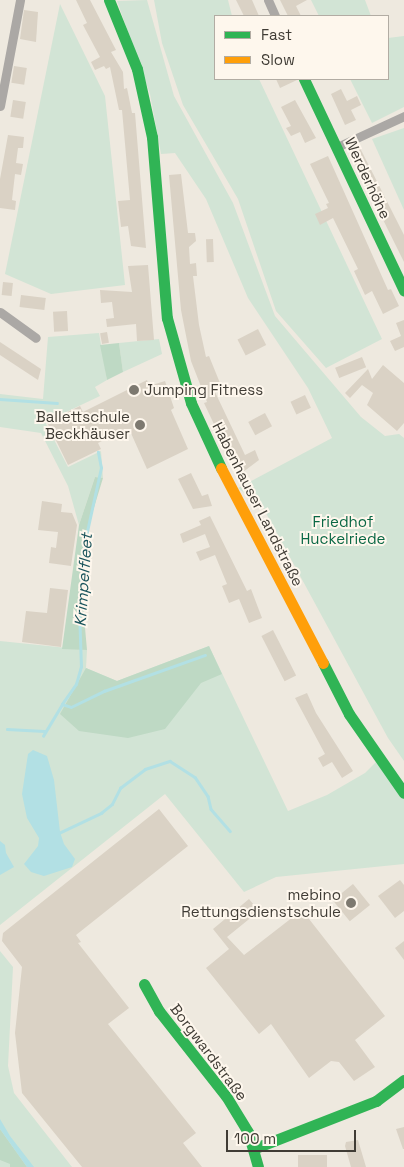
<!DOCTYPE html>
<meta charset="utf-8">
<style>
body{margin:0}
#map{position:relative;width:404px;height:1167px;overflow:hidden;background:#eee9df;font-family:"Space Grotesk",sans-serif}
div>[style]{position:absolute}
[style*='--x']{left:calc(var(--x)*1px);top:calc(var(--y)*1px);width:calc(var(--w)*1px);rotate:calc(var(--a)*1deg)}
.green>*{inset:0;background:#d2e4d5}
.forest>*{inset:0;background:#bed9c4}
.water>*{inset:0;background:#b2e0e4}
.stream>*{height:2.5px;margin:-1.25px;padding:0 1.25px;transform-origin:1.25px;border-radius:1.25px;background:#b2e0e4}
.building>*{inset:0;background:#dad2c5;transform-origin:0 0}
.street>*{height:9px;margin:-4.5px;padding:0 4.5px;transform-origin:4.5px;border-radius:4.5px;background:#aba8a5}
.fast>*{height:11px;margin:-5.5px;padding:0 5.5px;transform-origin:5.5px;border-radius:5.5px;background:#30b455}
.slow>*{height:11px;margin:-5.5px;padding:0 5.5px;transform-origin:5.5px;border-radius:5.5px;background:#ff9f0a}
.dots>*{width:14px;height:14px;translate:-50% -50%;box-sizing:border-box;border:2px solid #fef7ed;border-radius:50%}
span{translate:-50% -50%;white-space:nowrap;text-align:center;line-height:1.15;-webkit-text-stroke:4px #fef7ed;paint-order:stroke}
.street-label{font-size:15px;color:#403c35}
.poi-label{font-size:15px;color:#403c35}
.left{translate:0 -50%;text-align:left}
.right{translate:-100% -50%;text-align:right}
.park-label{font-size:15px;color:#096744}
.water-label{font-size:16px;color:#1a545c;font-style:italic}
.legend{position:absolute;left:214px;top:15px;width:175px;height:65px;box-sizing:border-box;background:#fef7ed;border:1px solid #b2aca3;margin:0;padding:6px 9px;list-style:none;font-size:15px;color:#403c35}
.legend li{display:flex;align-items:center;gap:10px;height:25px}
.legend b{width:25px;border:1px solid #b2aca3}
.scale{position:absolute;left:226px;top:1130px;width:130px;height:22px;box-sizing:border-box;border:2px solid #403c35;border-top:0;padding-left:6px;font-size:15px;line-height:18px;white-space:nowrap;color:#403c35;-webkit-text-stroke:4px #fef7ed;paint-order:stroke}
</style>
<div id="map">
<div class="green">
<i style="clip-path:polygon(147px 0,174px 96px,233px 203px,275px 316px,361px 417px,385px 436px,399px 434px,404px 438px,404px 761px,388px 738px,260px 502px,257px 503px,238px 488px,332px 438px,308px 388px,248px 298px,206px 199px,175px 153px,161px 154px,150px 94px,117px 1px)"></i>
<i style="clip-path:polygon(154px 0,228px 0,232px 16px,215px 16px,215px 79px,259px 79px,382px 339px,326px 368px,276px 311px,238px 199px,183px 105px,162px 43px)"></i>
<i style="clip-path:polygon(311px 0,365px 0,371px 16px,319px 16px)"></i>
<i style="clip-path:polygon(60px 4px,105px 96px,125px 285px,51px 294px,5px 274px)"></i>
<i style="clip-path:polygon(404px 36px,404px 107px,372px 123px,350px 79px,388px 79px,388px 38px)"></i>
<i style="clip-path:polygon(404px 128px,404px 210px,372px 139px)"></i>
<i style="clip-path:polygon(99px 333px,107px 380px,95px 387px,100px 396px,45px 422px,68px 467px,101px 451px,103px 478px,95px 477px,79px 525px,68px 486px,41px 433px,0 427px,0 394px,43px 399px,48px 337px)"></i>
<i style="clip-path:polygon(159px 339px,162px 354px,123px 372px,119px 343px)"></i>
<i style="clip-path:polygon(0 641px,87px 650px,86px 668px,117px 681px,209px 646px,288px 811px,327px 795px,365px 773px,376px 762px,404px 799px,404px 864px,276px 877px,244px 892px,165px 794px,0 925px)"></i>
<i style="clip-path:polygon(0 951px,13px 967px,8px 1066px,14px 1093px,72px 1167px,0 1167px)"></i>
</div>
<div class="forest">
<i style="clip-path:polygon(119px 343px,123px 372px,107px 380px,100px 345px)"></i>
<i style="clip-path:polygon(95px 477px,103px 478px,88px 527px,82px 594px,87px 650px,62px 649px,79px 525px)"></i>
<i style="clip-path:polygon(209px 646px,222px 674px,201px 683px,165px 729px,128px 738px,79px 731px,60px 714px,86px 668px,117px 681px)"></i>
<i style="clip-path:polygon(0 1129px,27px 1167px,10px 1167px,10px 1164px,0 1160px)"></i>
</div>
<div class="water">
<i style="clip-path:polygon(33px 750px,47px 756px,54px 780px,60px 832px,64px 844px,75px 859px,72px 867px,44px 876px,31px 872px,24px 864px,38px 846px,39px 838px,27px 818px,22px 794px,28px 754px)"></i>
<i style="clip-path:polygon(0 841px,5px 845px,6px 853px,14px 867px,0 875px)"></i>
<i style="clip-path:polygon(0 1119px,10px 1136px,34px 1167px,27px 1167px,0 1129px)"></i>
</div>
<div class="stream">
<i style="--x:0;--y:399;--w:57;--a:4"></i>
<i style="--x:62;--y:704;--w:24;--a:-55"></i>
<i style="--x:76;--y:684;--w:18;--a:-74"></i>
<i style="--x:81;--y:667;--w:58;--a:-92"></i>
<i style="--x:79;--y:609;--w:64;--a:-85.5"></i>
<i style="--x:84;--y:545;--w:79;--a:-77.6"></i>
<i style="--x:101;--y:468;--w:16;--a:-101"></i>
<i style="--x:7;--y:729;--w:37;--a:3"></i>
<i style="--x:43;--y:736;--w:37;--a:-59"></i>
<i style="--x:62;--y:704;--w:9;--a:18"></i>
<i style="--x:71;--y:707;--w:37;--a:-26"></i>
<i style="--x:104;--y:691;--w:107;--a:-19.6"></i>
<i style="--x:59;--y:833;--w:47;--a:-25.5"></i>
<i style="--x:101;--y:813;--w:14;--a:-39"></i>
<i style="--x:112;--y:804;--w:18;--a:-63"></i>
<i style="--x:120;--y:788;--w:31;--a:-37"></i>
<i style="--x:145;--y:769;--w:26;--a:-18"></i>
<i style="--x:170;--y:761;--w:30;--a:33"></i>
<i style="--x:195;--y:777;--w:23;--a:56"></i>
<i style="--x:208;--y:796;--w:13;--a:77"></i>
<i style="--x:211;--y:809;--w:29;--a:49"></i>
</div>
<div class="building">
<i style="clip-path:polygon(76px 0,90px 0,116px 50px,111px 52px,123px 72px,124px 89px,127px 88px,132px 113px,135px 113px,146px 248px,131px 246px,128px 226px,121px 227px,118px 201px,130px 200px,122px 110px,119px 110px,110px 67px,106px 69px,104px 66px,95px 70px,91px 62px,100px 57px,83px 25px,87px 23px)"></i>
<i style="clip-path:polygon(236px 0,252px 0,259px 16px,244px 16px)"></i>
<i style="clip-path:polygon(280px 0,307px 0,296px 6px,301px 16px,288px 16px)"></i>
<i style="clip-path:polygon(24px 10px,38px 12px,36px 42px,20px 39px)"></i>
<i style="left:14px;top:66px;width:13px;height:17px;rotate:9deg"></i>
<i style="clip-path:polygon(276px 79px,297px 79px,297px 80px,280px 88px)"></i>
<i style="clip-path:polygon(341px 89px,347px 101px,357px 96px,361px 105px,351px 110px,356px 120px,345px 125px,331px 94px)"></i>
<i style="left:13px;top:100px;width:13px;height:17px;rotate:9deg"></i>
<i style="clip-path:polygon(295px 100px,316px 138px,305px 143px,300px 132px,291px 136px,286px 128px,291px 126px,281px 107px)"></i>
<i style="clip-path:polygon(8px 135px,24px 137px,23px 148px,18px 148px,16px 163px,23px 164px,21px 175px,15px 174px,12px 200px,16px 201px,15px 210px,0 208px,0 179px)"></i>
<i style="clip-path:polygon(359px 146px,404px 235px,404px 262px,349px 151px)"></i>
<i style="clip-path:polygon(328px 156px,388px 290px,391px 289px,399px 306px,383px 314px,372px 291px,365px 295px,354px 271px,358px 269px,333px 218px,320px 225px,315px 214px,328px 208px,326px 204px,329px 203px,310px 164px)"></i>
<i style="clip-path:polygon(181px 174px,188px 233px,195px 233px,196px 241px,189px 247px,190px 264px,196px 263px,197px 276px,193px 276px,199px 325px,206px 357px,209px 356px,222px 388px,215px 392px,245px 455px,255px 450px,259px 460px,243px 472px,233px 452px,228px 454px,204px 403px,207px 402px,191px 361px,181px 310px,169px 175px)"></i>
<i style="left:213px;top:239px;width:23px;height:7px;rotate:88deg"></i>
<i style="clip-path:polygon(148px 265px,154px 340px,137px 341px,136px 324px,107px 327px,106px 319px,114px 318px,112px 302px,101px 303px,100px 290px,132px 292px,128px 266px)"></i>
<i style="left:3px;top:282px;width:10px;height:13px;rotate:6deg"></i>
<i style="left:21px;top:295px;width:25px;height:12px;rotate:7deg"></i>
<i style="left:67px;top:311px;width:20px;height:14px;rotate:87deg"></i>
<i style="clip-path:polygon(404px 320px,404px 347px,395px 351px,390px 341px,401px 336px,396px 323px)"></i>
<i style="left:258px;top:329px;width:18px;height:23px;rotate:63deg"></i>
<i style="left:107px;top:332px;width:11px;height:7px;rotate:80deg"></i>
<i style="clip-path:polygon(0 342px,41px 369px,38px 380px,0 355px)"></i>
<i style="left:362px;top:357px;width:11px;height:29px;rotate:68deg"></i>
<i style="clip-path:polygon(383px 365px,404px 383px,404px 423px,397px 431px,367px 405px,373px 393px,362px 385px,350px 398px,345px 393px,368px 369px,372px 379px)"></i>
<i style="clip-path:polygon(147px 380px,149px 386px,165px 381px,174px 408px,171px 410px,188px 449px,147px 469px,130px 431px,124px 434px,122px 431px,98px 443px,101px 449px,68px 465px,47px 422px,80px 406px,83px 412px)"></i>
<i style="left:305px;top:395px;width:14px;height:16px;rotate:65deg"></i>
<i style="left:265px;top:413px;width:15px;height:19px;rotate:62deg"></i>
<i style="clip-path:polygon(191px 473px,202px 496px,208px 494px,212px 506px,193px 509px,178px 479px)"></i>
<i style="clip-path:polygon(42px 501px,62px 504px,61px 512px,72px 513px,77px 525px,71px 566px,49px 563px,51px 547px,56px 548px,58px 532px,38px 530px)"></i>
<i style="clip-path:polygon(210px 516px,247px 591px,251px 589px,262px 618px,249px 623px,239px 599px,229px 603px,222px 586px,227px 584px,215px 555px,200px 561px,196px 552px,210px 547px,205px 534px,183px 543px,180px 534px,201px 525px,199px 521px)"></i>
<i style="clip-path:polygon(50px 588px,68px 590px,61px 647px,22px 642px,26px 611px,47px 613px)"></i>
<i style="left:273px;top:630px;width:51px;height:13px;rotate:63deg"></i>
<i style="clip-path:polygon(307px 693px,316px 713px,353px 771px,342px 778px,332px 762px,323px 767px,318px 758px,325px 754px,295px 698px)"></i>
<i style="clip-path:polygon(159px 809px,188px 846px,76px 935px,81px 942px,78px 943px,129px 1008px,108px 1024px,196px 1133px,183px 1143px,202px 1167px,82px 1167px,22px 1093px,15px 1033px,22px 967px,2px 941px,3px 933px)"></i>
<i style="clip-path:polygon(400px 880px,404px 885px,404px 911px,395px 918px,378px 896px)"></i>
<i style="left:353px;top:884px;width:27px;height:26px;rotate:51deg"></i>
<i style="clip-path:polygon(249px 899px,259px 911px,227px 937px,244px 955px,302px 910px,385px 1016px,355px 1040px,375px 1067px,354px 1081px,339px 1062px,331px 1061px,309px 1078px,271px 1024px,259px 1034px,206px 968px,229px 949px,213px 929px)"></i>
<i style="clip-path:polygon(404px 941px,404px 960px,395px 948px)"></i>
<i style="clip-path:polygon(404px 1127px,404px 1149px,403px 1149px,396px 1129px)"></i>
<i style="clip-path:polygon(358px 1140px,366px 1167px,351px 1167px,345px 1146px,346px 1142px)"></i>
<i style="left:327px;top:1155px;width:12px;height:29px;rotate:90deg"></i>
</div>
<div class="street">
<i style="--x:268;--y:0;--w:17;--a:66"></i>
<i style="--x:0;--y:106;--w:108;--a:-79.3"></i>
<i style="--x:337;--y:147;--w:74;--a:-24.8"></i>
<i style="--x:0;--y:312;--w:44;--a:35.8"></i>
</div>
<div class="fast">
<i style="--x:109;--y:0;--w:74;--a:67.9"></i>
<i style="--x:137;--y:69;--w:70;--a:77.6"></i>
<i style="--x:152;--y:137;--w:182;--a:85.3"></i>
<i style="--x:167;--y:318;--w:88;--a:74.2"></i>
<i style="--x:191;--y:403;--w:72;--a:65.2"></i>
<i style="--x:304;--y:79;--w:234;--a:64.7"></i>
<i style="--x:323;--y:663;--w:57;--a:63"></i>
<i style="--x:349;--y:714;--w:96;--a:55.2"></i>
<i style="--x:144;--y:984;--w:31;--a:61"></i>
<i style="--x:159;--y:1011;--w:108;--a:51.8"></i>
<i style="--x:226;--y:1096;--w:42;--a:58.6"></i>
<i style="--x:248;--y:1132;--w:36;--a:74"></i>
<i style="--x:255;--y:1148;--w:130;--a:-21.2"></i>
<i style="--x:376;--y:1101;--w:35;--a:-37"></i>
</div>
<div class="slow">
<i style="--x:221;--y:468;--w:220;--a:62.4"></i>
</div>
<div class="dots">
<i style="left:134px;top:390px;background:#7d7970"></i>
<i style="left:140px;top:425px;background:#7d7970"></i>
<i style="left:351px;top:903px;background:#7d7970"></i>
</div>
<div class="street-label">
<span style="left:368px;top:178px;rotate:65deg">Werderhöhe</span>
<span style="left:258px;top:504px;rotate:63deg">Habenhauser Landstraße</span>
<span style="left:209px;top:1052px;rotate:53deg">Borgwardstraße</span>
</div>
<div class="poi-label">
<span class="left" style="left:144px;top:390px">Jumping Fitness</span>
<span class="right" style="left:130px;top:425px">Ballettschule<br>Beckhäuser</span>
<span class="right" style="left:341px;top:903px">mebino<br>Rettungsdienstschule</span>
</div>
<div class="park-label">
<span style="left:343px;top:530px">Friedhof<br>Huckelriede</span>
</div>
<div class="water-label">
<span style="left:84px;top:580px;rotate:-86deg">Krimpelfleet</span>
</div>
<ul class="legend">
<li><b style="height:6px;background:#30b455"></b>Fast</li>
<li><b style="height:6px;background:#ff9f0a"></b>Slow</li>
</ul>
<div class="scale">100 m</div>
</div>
